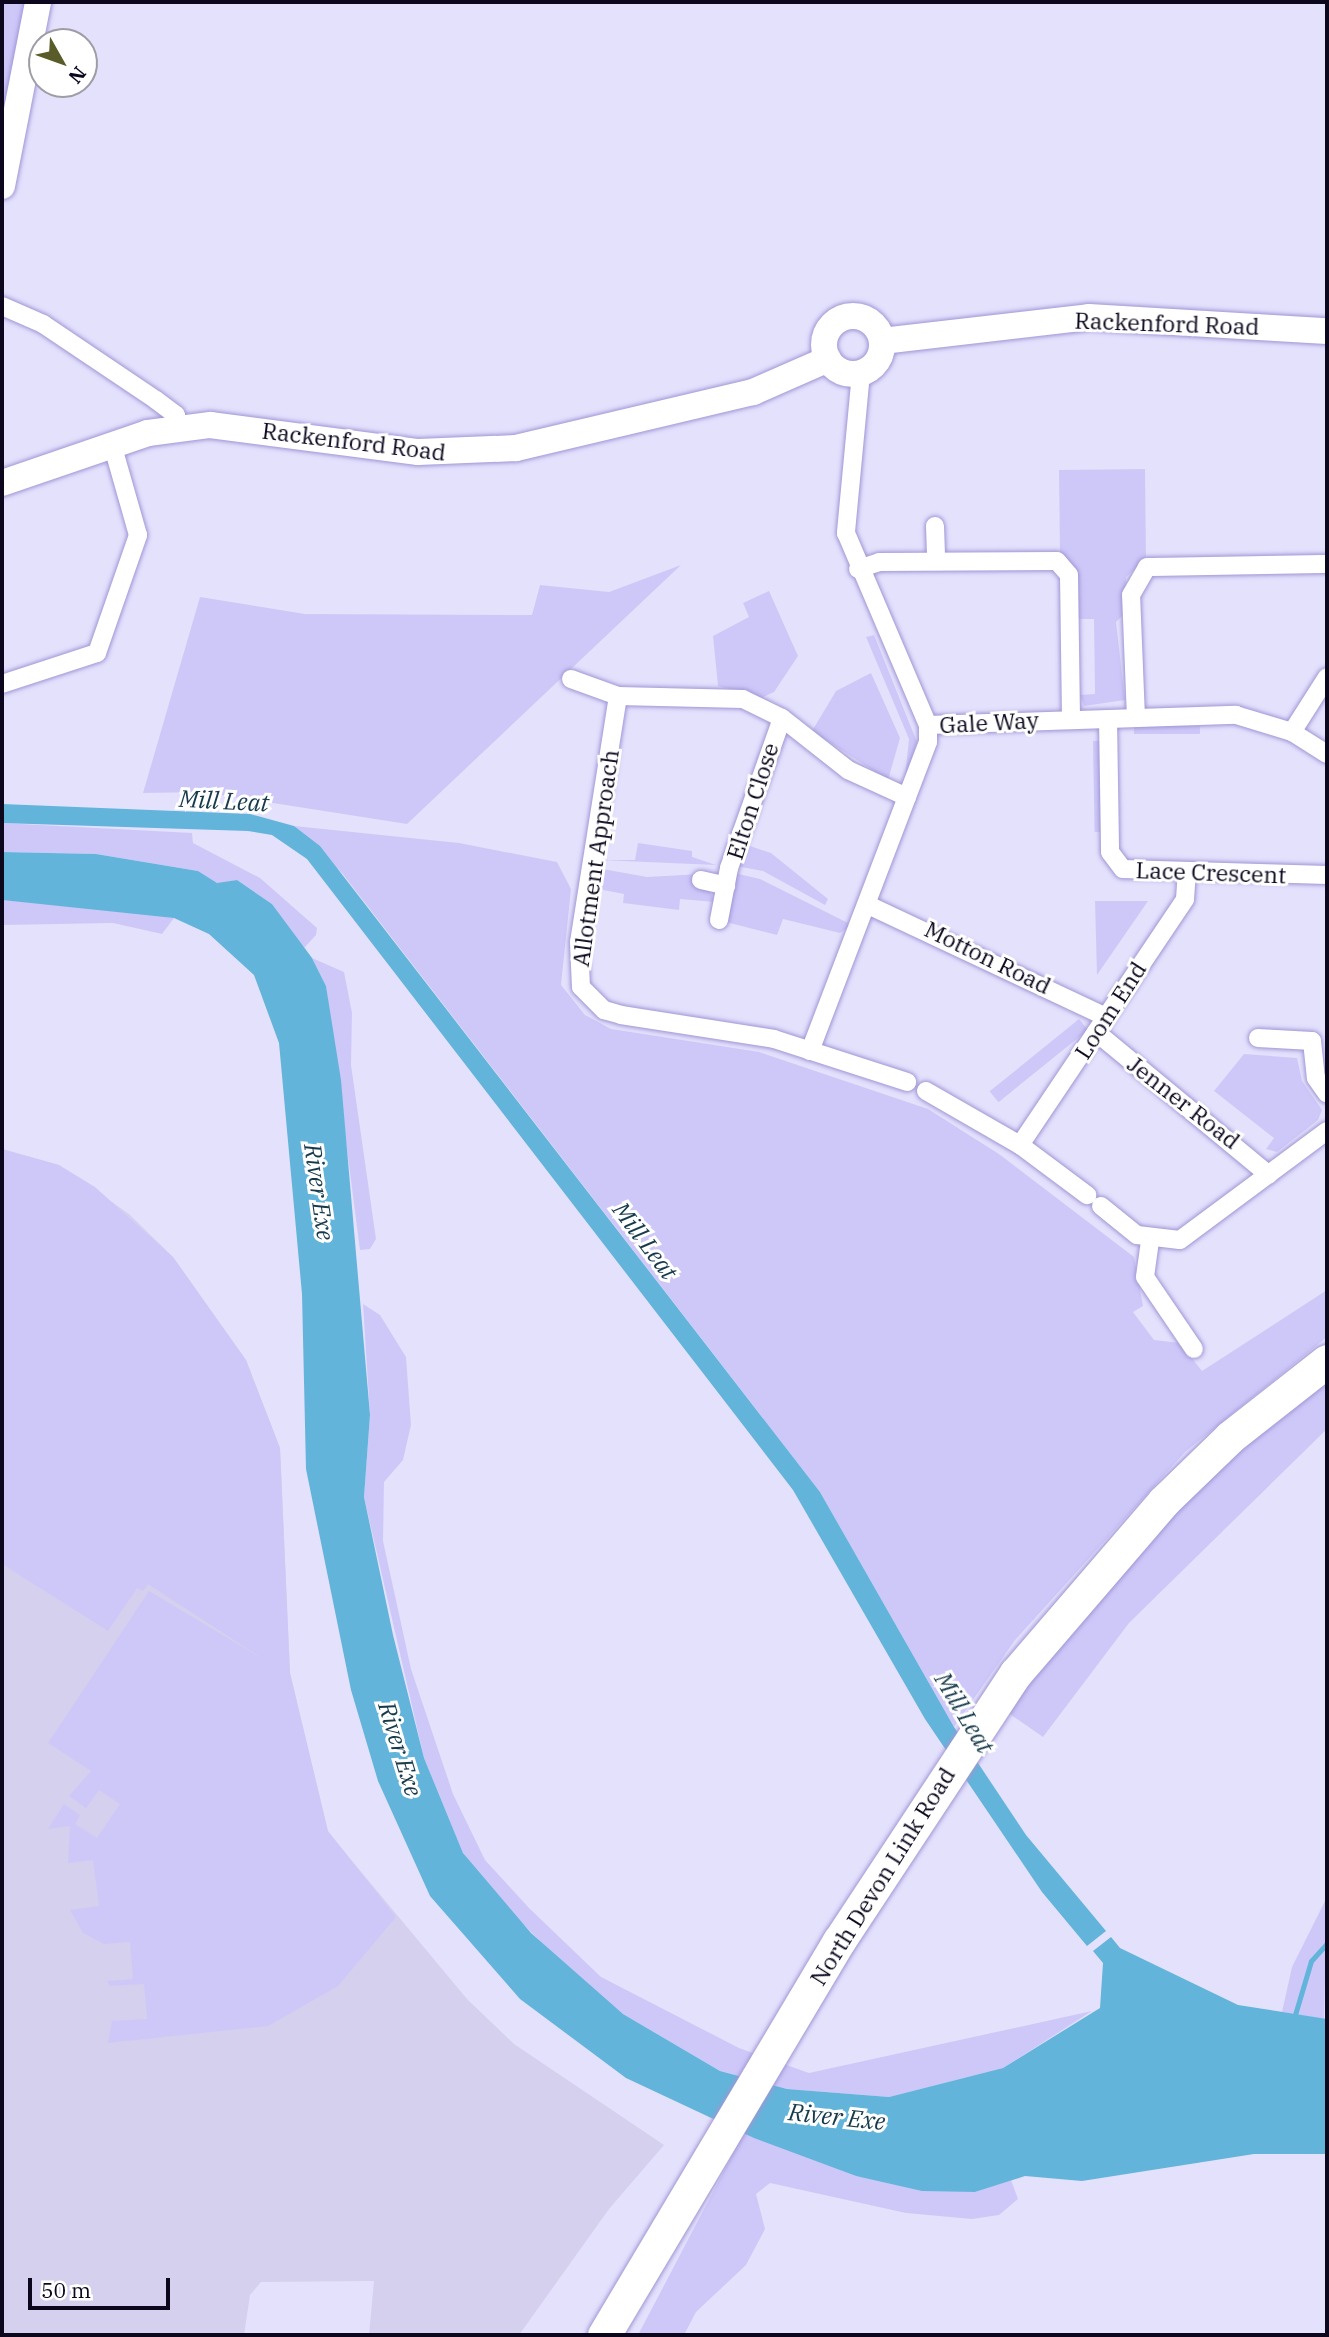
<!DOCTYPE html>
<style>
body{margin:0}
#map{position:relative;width:1329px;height:2337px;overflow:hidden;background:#e4e1fd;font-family:"IBM Plex Serif",serif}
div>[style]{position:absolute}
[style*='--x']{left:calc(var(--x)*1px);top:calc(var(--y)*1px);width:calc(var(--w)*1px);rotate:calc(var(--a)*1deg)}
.built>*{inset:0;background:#d4d0ed}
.green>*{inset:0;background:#cec8f9;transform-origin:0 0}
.water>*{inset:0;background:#63b4da}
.stream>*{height:5px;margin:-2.5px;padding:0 2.5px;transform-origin:2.5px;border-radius:2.5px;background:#63b4da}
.roads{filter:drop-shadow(0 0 2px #9f96d5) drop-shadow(0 0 2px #9f96d5)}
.street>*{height:18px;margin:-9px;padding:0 9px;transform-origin:9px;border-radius:9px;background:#fff}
.secondary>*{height:26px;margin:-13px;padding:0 13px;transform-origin:13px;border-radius:13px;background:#fff}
.secondary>.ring{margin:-13px;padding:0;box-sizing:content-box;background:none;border:26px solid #fff;border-radius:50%}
.highway>*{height:33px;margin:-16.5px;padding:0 16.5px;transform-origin:16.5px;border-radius:16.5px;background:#fff}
span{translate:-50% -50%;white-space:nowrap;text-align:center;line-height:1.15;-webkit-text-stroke:6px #fff;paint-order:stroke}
.street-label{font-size:23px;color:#0c071d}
.water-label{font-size:24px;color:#163a4b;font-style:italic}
.frame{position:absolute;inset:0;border:4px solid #0c071d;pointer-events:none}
.north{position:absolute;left:28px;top:28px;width:70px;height:70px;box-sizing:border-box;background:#fff;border:2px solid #9e9ca5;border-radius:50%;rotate:130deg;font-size:19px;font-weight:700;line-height:28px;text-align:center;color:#0c071d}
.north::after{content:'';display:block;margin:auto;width:24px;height:32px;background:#595b28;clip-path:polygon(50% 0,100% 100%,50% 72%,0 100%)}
.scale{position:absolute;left:28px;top:2278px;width:142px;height:32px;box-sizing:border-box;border:4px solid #0c071d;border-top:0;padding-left:9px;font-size:21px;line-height:24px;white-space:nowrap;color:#0c071d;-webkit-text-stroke:5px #fff;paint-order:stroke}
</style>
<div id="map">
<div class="built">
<i style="clip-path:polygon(2px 1149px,59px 1165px,129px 1214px,173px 1257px,246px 1360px,280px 1448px,290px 1673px,328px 1832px,467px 1999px,514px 2044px,664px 2145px,609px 2209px,519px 2335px,369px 2335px,374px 2281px,261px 2282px,250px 2295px,244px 2335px,2px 2335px)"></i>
</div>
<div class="green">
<i style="clip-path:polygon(2px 2px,34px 2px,2px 150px)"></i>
<i style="clip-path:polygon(1145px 469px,1146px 559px,1126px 577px,1124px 614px,1116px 622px,1125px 700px,1084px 706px,1080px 695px,1095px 694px,1094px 619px,1077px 619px,1060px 555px,1059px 470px)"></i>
<i style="clip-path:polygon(681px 565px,407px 824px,202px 792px,143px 793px,200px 597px,305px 614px,532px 615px,540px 585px,609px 592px)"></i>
<i style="clip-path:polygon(769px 591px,798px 656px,774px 692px,761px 698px,718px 686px,713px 636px,749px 617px,743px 603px)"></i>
<i style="clip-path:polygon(874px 635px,917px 742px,905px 778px,909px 739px,866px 637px)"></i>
<i style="clip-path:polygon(871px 673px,900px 738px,888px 780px,812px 731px,836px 691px)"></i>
<i style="left:1134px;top:726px;width:66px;height:8px"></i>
<i style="left:1100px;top:741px;width:91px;height:7px;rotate:89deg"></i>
<i style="clip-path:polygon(2px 823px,192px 833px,193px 843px,260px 878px,317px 928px,316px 935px,304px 948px,272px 904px,237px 880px,217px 884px,198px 871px,96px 854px,2px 852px)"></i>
<i style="clip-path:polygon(294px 826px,459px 843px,557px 862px,571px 889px,561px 985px,585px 1015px,611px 1029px,759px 1052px,928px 1109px,999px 1154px,1134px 1257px,1143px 1306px,1133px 1312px,1154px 1340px,1180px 1343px,1202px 1371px,1327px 1290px,1327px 1337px,1185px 1452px,1015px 1640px,954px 1727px,820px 1492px,342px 873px)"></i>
<i style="clip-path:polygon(638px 843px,692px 851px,692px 857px,716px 865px,600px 860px,635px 860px)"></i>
<i style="clip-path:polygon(744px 844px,771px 853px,828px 899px,825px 905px,763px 871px,736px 866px)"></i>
<i style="clip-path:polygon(597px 868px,647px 877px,701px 874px,715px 902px,680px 899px,679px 910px,623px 903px,624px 894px,593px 888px)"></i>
<i style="clip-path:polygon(734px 873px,760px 879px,852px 925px,840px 933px,783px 919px,777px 935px,726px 922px)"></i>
<i style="clip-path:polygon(2px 900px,142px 912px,174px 918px,162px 934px,113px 923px,2px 925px)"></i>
<i style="clip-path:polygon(1095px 901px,1148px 901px,1097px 975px)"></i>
<i style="clip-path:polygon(312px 958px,344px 972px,352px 1013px,351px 1065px,376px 1239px,370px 1249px,360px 1250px,326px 986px)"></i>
<i style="left:1079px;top:1019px;width:14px;height:115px;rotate:51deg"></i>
<i style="clip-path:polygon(1244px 1054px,1297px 1058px,1302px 1081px,1322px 1110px,1318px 1120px,1277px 1152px,1266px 1149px,1274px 1138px,1214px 1091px)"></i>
<i style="clip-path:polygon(2px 1149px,59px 1165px,95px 1187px,173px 1257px,246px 1360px,280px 1448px,290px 1673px,328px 1831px,396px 1917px,338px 1986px,268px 2026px,108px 2043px,112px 2021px,147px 2019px,144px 1984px,110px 1986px,107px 1981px,133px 1979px,130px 1942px,104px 1944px,83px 1933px,70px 1910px,99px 1906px,93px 1860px,68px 1863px,70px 1826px,48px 1829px,64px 1804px,80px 1815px,75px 1824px,97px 1838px,120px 1804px,99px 1790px,86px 1808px,69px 1796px,91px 1771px,48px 1743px,149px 1591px,266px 1661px,148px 1584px,143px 1591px,137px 1588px,108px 1631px,2px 1564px)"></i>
<i style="clip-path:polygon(363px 1304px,380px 1315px,406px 1357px,411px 1425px,403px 1460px,384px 1482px,383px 1541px,411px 1669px,453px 1794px,485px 1860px,529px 1908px,601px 1977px,739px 2048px,809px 2073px,1092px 2011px,1003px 2068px,889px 2097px,787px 2089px,720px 2071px,623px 2014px,574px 1975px,494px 1895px,463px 1853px,424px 1758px,364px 1497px,370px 1415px)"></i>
<i style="clip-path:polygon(1327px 1378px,1327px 1429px,1129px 1623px,1043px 1737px,1007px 1712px,1046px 1657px,1191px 1494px)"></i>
<i style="clip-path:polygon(1327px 1897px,1324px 2019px,1282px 2012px,1292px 1967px)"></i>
<i style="clip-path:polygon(744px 2133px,856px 2176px,975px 2192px,1011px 2180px,1018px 2199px,999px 2215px,972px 2219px,906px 2213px,770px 2183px,756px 2194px,765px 2229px,746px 2265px,696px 2312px,684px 2335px,638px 2335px)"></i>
</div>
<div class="water">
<i style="clip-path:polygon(2px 804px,250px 814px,294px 826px,320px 846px,820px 1492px,954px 1727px,1026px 1835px,1106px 1931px,1087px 1946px,1042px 1892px,925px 1719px,793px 1490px,307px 859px,272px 835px,248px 831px,2px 823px)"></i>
<i style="clip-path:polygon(2px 852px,96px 854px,198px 871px,217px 883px,237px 880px,272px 904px,312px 958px,326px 986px,341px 1080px,370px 1415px,364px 1497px,393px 1635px,424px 1758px,463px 1853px,531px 1933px,623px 2014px,720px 2071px,787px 2089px,889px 2097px,1003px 2068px,1100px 2008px,1103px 1963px,1093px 1951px,1111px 1937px,1120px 1948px,1238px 2005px,1327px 2019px,1327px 2154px,1254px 2154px,1082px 2181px,1025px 2176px,975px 2192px,922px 2191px,856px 2176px,754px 2138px,626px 2078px,520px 1999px,430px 1896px,378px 1781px,351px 1690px,306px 1469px,302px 1294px,279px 1043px,254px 975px,209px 934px,174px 918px,2px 900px)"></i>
</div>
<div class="stream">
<i style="--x:1294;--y:2018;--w:59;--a:-73.4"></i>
<i style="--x:1311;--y:1961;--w:24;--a:-48"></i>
</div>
<div class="roads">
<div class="street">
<i style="--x:2;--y:306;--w:45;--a:23.7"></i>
<i style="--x:43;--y:324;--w:136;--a:33.9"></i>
<i style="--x:156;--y:400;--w:25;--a:37"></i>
<i style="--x:176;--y:415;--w:12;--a:81"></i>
<i style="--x:861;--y:373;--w:161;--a:95.4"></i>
<i style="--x:846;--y:533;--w:209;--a:66.9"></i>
<i style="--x:928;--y:725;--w:308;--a:-1.9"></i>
<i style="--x:1236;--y:715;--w:59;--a:16.9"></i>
<i style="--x:1292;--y:732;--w:41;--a:32.2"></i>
<i style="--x:935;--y:526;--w:35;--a:88"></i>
<i style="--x:858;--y:569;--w:22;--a:-18"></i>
<i style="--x:879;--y:562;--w:178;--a:-0.3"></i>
<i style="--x:1057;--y:561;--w:18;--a:49"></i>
<i style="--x:1069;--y:575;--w:144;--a:89.2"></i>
<i style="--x:571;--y:679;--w:50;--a:19.9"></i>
<i style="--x:618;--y:696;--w:125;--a:1.4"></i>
<i style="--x:743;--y:699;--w:43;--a:26"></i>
<i style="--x:782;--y:718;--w:84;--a:38.2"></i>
<i style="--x:848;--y:770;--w:65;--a:24.6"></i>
<i style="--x:2;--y:684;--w:100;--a:-18.1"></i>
<i style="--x:97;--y:653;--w:125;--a:-70.8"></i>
<i style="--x:138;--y:535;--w:95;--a:-105.9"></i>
<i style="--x:618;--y:696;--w:249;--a:99"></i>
<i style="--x:579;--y:942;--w:45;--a:87.5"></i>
<i style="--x:581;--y:987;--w:33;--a:45"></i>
<i style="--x:604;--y:1010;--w:18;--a:16"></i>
<i style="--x:621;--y:1015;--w:155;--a:8.9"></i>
<i style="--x:774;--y:1039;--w:140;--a:17.9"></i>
<i style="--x:1136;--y:718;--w:123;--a:-92.3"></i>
<i style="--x:1131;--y:595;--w:32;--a:-60"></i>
<i style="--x:1147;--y:567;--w:180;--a:-1"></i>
<i style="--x:1108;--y:719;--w:133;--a:89.1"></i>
<i style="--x:1110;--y:852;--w:21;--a:53"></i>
<i style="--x:1123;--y:869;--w:204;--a:1.7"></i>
<i style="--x:1292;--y:732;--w:65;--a:-57.5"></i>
<i style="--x:701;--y:880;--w:26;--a:13"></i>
<i style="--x:868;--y:905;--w:261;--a:25.2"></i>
<i style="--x:719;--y:920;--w:53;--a:-79.1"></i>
<i style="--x:729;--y:868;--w:159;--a:-70.5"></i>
<i style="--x:1096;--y:1032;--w:224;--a:39.6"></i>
<i style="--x:1258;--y:1038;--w:54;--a:3.2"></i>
<i style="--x:1312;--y:1041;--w:37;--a:84"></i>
<i style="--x:1316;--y:1078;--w:19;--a:55"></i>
<i style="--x:810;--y:1051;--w:331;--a:-69.1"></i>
<i style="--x:928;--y:742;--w:17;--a:-90"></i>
<i style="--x:926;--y:1091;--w:108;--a:29.9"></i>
<i style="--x:1020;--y:1145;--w:84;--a:36.7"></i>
<i style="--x:1020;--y:1145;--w:296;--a:-56.1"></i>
<i style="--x:1185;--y:899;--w:27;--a:-86"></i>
<i style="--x:1101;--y:1206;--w:46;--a:38.9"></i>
<i style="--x:1137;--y:1235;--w:43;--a:6.6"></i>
<i style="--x:1180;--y:1240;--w:183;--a:-36.6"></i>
<i style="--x:1150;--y:1241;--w:36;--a:98"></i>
<i style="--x:1145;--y:1277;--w:87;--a:55.8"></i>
</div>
<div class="secondary">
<i style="--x:2;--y:186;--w:187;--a:-78.9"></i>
<i class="ring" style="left:824px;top:316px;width:32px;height:32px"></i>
<i style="--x:882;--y:341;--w:208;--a:-6.6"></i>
<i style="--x:1089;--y:317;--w:238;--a:3.4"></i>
<i style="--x:2;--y:483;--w:154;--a:-18.9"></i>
<i style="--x:148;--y:433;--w:63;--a:-7.4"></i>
<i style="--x:210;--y:425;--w:210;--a:7.4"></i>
<i style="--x:418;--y:452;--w:98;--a:-2.3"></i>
<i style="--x:516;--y:448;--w:244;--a:-13.3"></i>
<i style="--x:753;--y:392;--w:82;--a:-23.7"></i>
</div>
<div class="highway">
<i style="--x:604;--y:2335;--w:459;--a:-59.2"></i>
<i style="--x:839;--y:1941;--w:321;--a:-56.6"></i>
<i style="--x:1016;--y:1673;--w:225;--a:-49.3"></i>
<i style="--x:1163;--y:1502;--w:93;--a:-44.1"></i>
<i style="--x:1230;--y:1437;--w:123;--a:-38.1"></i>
</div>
</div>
<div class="street-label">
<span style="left:1167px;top:323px;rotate:2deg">Rackenford Road</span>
<span style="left:354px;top:441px;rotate:7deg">Rackenford Road</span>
<span style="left:989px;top:722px;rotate:-3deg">Gale Way</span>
<span style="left:752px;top:801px;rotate:-72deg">Elton Close</span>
<span style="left:595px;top:858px;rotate:-82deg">Allotment Approach</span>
<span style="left:1211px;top:872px;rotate:2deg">Lace Crescent</span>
<span style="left:988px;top:957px;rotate:26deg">Motton Road</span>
<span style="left:1110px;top:1010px;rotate:-57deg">Loom End</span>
<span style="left:1184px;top:1102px;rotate:38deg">Jenner Road</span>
<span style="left:882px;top:1876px;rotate:-58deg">North Devon Link Road</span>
</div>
<div class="water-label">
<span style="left:224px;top:801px;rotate:3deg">Mill Leat</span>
<span style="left:319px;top:1192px;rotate:82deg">River Exe</span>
<span style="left:645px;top:1241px;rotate:53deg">Mill Leat</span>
<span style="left:964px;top:1713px;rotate:59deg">Mill Leat</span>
<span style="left:400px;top:1749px;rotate:73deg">River Exe</span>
<span style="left:837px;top:2117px;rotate:6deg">River Exe</span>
</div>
<div class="frame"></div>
<div class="north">N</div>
<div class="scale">50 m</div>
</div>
